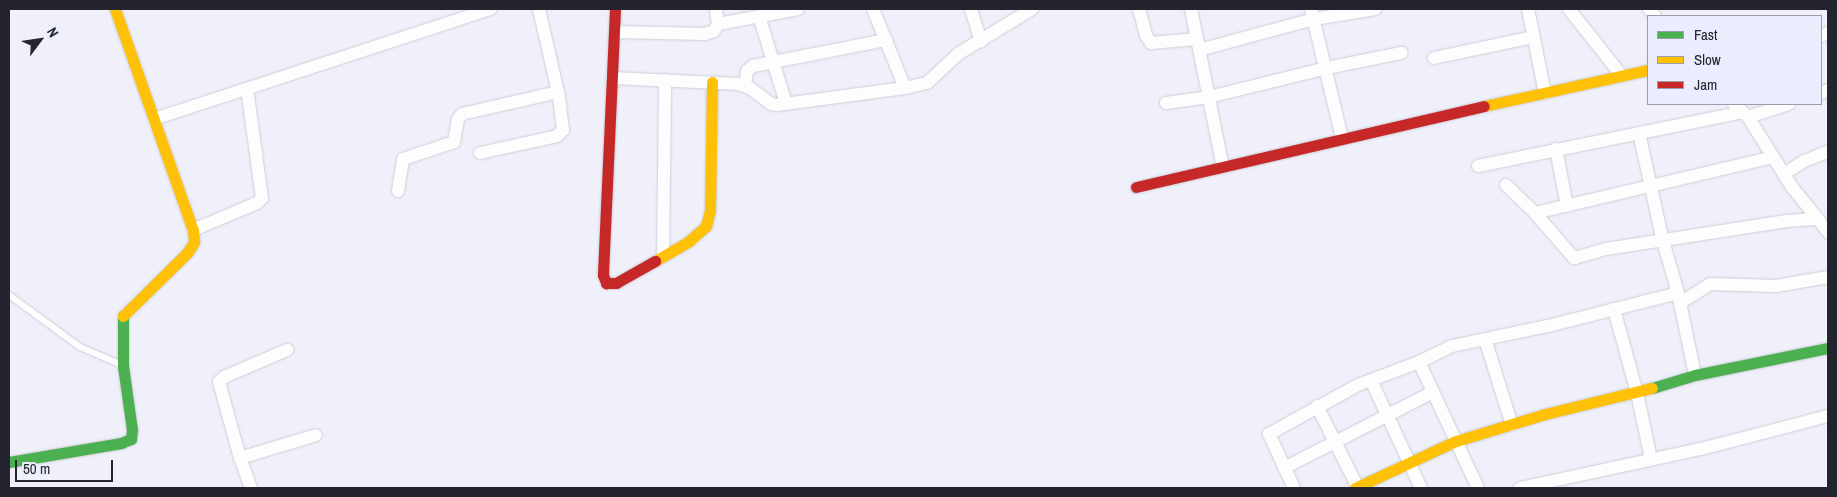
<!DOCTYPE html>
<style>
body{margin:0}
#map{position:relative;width:1837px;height:497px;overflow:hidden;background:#eff0fa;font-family:"Archivo Narrow",sans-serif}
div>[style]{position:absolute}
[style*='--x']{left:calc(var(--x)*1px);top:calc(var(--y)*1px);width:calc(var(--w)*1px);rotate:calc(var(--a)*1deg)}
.roads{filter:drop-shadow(0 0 1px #cdced8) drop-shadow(0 0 1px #cdced8)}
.lane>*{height:6px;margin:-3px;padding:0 3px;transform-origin:3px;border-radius:3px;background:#fdfdfe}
.street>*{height:12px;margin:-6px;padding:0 6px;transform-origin:6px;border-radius:6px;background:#fdfdfe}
.fast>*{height:11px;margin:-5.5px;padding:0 5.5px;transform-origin:5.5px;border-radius:5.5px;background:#4caf50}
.slow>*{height:11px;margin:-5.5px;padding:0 5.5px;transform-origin:5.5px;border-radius:5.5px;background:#ffc107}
.jam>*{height:11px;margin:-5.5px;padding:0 5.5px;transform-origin:5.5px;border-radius:5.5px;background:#c62828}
span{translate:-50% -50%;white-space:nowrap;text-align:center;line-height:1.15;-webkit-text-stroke:5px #ebedfe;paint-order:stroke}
.frame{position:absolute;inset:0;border:10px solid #23242e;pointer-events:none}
.legend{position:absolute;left:1647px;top:15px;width:175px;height:90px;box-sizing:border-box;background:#ebedfe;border:1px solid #9b9dab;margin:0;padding:6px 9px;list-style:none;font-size:15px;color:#23242e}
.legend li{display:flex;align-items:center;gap:10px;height:25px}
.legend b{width:25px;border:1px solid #9b9dab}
.north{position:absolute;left:15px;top:15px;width:50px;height:50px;-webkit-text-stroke:4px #ebedfe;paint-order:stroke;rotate:59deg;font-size:14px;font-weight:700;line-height:20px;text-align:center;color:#23242e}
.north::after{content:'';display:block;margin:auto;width:18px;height:22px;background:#23242e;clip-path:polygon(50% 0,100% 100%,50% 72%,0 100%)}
.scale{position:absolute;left:15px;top:460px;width:98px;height:22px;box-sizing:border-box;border:2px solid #23242e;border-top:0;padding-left:6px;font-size:15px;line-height:18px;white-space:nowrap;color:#23242e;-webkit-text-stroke:4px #ebedfe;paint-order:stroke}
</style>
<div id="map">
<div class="roads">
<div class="lane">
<i style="--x:9;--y:295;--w:88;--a:36.2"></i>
<i style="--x:80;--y:347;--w:46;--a:23.2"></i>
</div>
<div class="street">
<i style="--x:873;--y:9;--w:85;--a:67.9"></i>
<i style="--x:971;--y:9;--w:34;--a:73"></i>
<i style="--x:1139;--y:9;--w:27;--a:75"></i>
<i style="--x:1146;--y:35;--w:9;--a:58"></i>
<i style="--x:1151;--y:43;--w:46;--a:-5"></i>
<i style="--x:1191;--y:9;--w:161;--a:78.6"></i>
<i style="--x:1311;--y:9;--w:133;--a:76.5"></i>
<i style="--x:1528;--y:9;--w:86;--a:78.6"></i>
<i style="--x:1569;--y:9;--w:85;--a:51.7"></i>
<i style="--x:1649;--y:9;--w:9;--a:49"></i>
<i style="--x:759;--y:16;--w:91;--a:72.8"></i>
<i style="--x:718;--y:24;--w:81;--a:-10.6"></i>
<i style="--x:615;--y:32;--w:90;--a:1.3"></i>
<i style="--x:705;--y:34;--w:9;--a:-18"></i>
<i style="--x:714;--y:31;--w:8;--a:-60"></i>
<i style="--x:718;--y:24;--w:15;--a:-98"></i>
<i style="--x:1821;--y:36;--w:8;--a:-23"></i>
<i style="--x:1199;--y:50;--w:119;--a:-15.1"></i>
<i style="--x:1314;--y:19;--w:62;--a:-9.3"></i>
<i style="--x:1434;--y:58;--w:102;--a:-11.9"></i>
<i style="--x:612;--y:78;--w:127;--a:2.7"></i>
<i style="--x:739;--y:84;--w:12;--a:20"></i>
<i style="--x:750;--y:88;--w:26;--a:37"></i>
<i style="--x:771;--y:104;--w:6;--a:9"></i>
<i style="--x:777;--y:105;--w:129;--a:-7.6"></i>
<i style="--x:905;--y:88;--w:23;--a:-13"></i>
<i style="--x:927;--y:83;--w:42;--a:-43.1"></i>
<i style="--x:958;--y:54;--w:87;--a:-31.3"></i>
<i style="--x:745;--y:85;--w:14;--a:-82"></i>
<i style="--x:747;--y:71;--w:8;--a:-40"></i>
<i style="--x:753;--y:66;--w:136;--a:-11.1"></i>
<i style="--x:1821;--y:93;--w:8;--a:-23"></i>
<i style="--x:1166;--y:103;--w:43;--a:-7.9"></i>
<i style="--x:1209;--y:97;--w:122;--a:-13.8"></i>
<i style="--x:1327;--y:68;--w:76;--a:-11.5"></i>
<i style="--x:1734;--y:104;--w:19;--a:43"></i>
<i style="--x:1748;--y:117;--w:83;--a:57.8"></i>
<i style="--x:1792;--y:187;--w:58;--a:51.3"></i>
<i style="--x:1748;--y:117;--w:43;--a:-17.6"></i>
<i style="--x:154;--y:119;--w:354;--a:-18.1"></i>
<i style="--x:1639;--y:133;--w:111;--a:77.5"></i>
<i style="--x:1663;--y:241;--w:54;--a:73.9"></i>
<i style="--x:1556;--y:149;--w:58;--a:79.1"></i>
<i style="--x:480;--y:153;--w:79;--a:-12.4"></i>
<i style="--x:557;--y:136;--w:8;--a:-45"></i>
<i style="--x:563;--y:130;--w:38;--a:-97"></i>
<i style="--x:558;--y:92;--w:85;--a:-102.9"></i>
<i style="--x:1478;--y:166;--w:270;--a:-11.5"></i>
<i style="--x:1784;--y:174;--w:24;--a:-33"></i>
<i style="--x:1804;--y:161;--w:26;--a:-21"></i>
<i style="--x:1506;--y:185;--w:40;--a:44"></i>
<i style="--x:1535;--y:213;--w:244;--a:-13.2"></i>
<i style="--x:398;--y:191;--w:32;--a:-81"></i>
<i style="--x:403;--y:159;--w:54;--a:-18.4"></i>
<i style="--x:454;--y:142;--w:23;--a:-80"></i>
<i style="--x:458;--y:119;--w:6;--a:-51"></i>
<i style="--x:462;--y:114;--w:98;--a:-12.9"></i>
<i style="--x:1535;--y:213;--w:60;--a:49.1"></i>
<i style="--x:1574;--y:258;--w:33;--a:-16"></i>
<i style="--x:1606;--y:249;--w:183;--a:-8.8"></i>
<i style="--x:1787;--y:221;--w:31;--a:-4"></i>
<i style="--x:193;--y:230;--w:69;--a:-22.9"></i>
<i style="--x:257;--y:203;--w:7;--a:-45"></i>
<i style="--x:262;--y:198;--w:110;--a:-97.8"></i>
<i style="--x:663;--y:256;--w:176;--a:-89.3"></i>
<i style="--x:1680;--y:303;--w:36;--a:-32"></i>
<i style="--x:1710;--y:284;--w:66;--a:1.7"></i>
<i style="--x:1776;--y:286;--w:53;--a:-9.8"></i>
<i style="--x:1614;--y:309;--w:87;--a:74.7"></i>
<i style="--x:1637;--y:393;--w:67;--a:78"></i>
<i style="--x:1485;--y:339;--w:90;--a:72.6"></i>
<i style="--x:1419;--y:362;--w:37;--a:-26"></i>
<i style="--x:1452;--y:346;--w:98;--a:-11.8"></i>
<i style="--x:1548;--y:326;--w:134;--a:-14.2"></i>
<i style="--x:1678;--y:293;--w:84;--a:78.3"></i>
<i style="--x:1371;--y:380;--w:119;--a:65.2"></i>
<i style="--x:1317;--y:406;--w:92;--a:63.4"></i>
<i style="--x:240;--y:458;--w:79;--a:-16.8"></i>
<i style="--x:1284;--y:468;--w:167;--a:-27"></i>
<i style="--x:251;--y:488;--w:32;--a:-110"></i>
<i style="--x:240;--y:458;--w:79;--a:-105.4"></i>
<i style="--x:219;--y:382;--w:7;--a:-45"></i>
<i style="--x:224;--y:377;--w:69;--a:-23.2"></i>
<i style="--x:1294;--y:488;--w:60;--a:-114.8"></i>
<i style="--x:1269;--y:434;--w:102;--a:-28.8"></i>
<i style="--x:1358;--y:385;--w:65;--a:-20.7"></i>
<i style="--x:1419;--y:362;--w:139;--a:64.9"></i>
<i style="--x:1520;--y:488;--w:185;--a:-12.2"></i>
<i style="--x:1701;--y:449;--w:131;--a:-14.6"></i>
</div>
<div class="fast">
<i style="--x:1652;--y:388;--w:45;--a:-16.8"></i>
<i style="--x:1695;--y:375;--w:136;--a:-11.5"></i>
<i style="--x:9;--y:462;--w:114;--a:-9.6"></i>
<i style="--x:121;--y:443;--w:11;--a:-22"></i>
<i style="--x:131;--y:439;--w:9;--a:-84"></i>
<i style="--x:132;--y:430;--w:65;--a:-98"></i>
<i style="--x:123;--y:366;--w:50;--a:-90"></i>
</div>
<div class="slow">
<i style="--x:115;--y:9;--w:234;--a:70.6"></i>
<i style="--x:193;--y:230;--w:12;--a:85"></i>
<i style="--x:194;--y:242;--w:13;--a:122"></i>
<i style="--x:187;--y:253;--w:90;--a:135.5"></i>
<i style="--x:1484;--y:106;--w:168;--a:-12.4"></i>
<i style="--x:655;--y:261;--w:39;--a:-30"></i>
<i style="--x:689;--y:241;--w:23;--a:-41"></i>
<i style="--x:706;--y:226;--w:16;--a:-76"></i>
<i style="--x:710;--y:210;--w:128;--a:-89.1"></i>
<i style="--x:1355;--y:488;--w:111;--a:-25"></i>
<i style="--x:1456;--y:441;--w:93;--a:-16.9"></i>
<i style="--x:1545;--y:414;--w:110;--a:-13.7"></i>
</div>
<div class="jam">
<i style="--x:615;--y:9;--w:266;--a:92.6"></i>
<i style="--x:603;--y:275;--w:9;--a:69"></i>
<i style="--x:606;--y:283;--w:10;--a:0"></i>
<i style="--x:616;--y:283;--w:45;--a:-29.4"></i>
<i style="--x:1136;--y:187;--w:357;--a:-13.1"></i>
</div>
</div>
<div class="frame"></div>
<ul class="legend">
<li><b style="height:6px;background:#4caf50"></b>Fast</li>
<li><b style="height:6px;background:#ffc107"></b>Slow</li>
<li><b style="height:6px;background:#c62828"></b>Jam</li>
</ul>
<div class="north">N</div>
<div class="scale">50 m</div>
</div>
